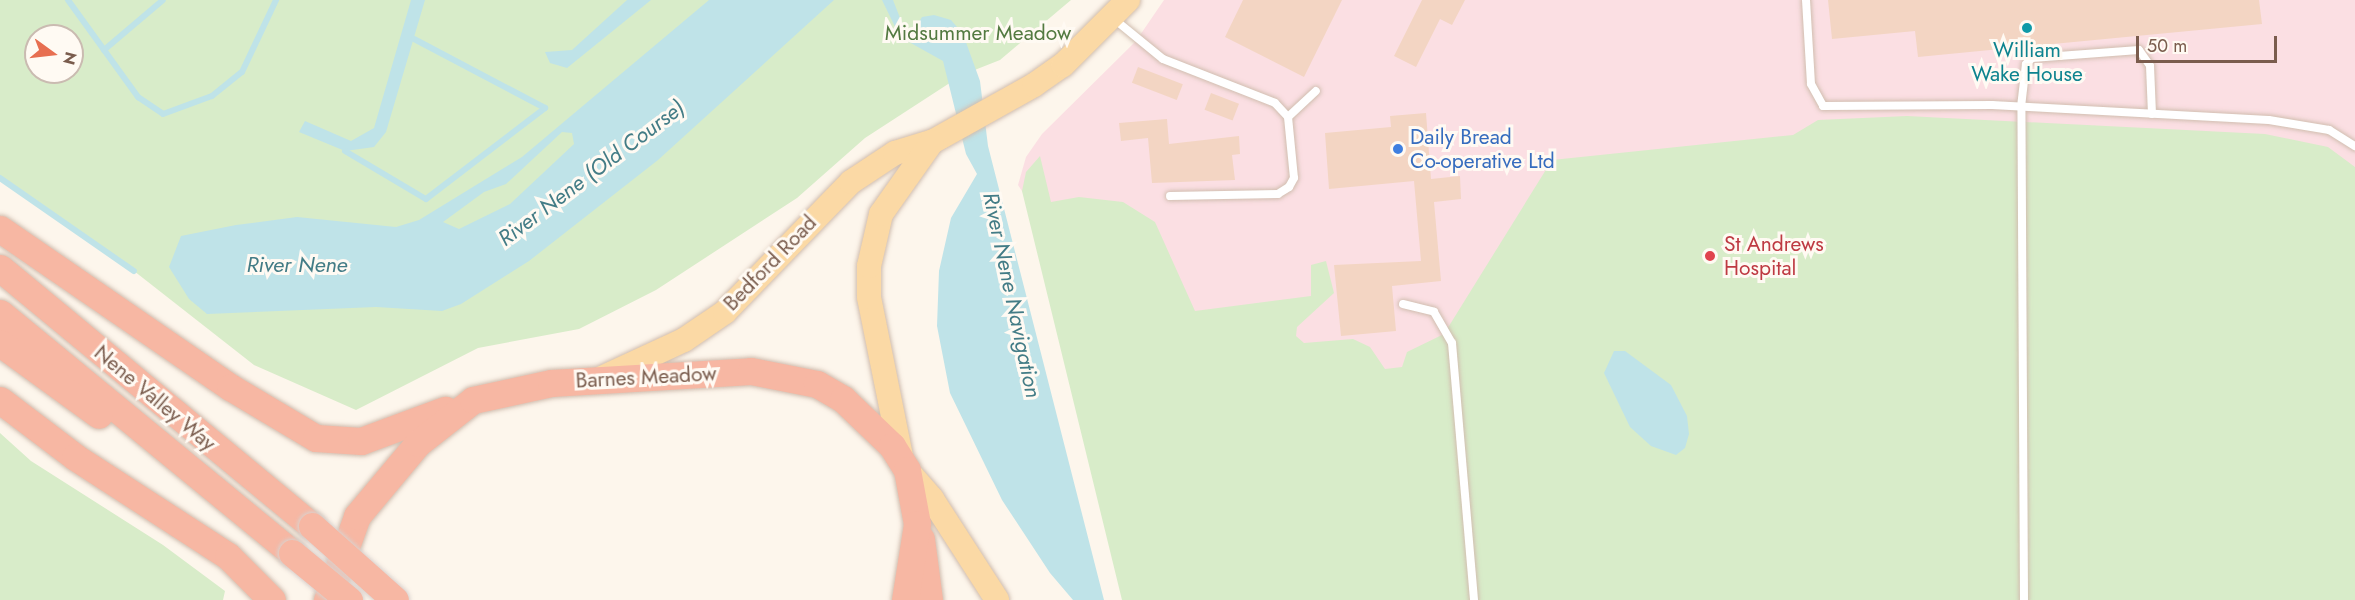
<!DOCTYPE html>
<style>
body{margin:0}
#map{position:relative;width:2355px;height:600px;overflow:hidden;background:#fdf6ec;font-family:Jost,sans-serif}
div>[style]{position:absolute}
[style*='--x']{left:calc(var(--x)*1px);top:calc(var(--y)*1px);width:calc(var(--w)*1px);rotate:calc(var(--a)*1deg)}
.medical>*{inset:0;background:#fbdfe3}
.green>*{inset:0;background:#d8ecc9}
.water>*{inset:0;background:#bfe3e8}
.stream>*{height:6px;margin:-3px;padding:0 3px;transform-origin:3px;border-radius:3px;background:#bfe3e8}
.building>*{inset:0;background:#f3d5c3;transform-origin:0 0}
.roads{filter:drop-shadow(0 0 2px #d1beb0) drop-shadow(0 0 2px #d1beb0)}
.lane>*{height:8px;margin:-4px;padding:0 4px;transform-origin:4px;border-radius:4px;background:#fff}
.primary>*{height:24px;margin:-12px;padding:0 12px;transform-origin:12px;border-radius:12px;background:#fbd9a5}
.highway>*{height:27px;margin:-13.5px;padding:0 13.5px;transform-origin:13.5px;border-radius:13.5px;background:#f7b7a3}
.bridges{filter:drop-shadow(0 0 2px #dad1cd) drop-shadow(0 0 2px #dad1cd)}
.highway-bridge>*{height:27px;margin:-13.5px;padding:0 13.5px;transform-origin:13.5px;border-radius:13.5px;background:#f7b7a3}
.dots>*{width:16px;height:16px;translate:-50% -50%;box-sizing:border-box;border:3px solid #fffaf3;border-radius:50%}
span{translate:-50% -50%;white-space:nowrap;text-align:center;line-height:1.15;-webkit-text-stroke:6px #fffaf3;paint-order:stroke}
.park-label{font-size:21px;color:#537a41}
.culture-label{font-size:21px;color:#0d838f}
.shop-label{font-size:21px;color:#366cbe}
.left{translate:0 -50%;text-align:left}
.health-label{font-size:21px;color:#be3a42}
.street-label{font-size:21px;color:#7a5c4d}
.water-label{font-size:22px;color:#437c86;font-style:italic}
.north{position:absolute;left:24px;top:24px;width:60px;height:60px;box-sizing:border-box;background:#fffaf3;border:2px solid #cabbb1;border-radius:50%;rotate:105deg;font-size:16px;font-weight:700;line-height:24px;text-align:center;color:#7a5c4d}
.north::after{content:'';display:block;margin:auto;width:21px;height:27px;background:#e76f51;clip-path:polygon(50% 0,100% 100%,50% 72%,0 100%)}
.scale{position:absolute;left:2136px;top:36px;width:141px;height:27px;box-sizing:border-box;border:3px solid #7a5c4d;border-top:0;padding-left:8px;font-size:18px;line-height:21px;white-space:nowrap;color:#7a5c4d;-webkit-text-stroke:4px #fffaf3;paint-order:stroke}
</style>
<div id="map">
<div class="medical">
<i style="clip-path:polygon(1164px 0,2355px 0,2355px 600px,1127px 353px,1018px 185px,1026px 157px,1042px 134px,1136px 41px)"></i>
</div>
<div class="green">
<i style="clip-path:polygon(evenodd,0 0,1071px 0,1000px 60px,962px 75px,865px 138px,797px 198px,656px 290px,579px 329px,478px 348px,356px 410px,254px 365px,134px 271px,0 179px,0 0,36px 36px,72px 36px,72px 72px,36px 72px,36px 36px)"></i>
<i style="clip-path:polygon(1907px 116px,2265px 134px,2328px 147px,2355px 167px,2355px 600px,1122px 600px,1022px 191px,1026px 172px,1040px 156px,1051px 202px,1079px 197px,1123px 202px,1155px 222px,1195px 311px,1311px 296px,1311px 265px,1326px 261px,1334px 293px,1297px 327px,1296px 336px,1304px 343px,1353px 339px,1370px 347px,1385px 369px,1402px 367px,1407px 352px,1444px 334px,1552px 160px,1793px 135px,1818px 120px)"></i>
<i style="clip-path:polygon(0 433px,31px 461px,163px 545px,225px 591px,223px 600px,0 600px)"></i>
</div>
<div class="water">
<i style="clip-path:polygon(411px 0,425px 0,386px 132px,374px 147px,345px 151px,299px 132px,305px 121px,351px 141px,374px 128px)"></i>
<i style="clip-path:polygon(627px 0,651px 0,567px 68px,550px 63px,545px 52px,572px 50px)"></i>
<i style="clip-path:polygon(evenodd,709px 0,834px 0,658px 160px,529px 261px,461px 304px,442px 311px,376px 307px,207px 314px,189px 299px,169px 267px,181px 236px,236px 225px,297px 217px,396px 227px,419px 220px,522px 157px,709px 0,562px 132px,572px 133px,574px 144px,510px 204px,459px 229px,443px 222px,484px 192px,506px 184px,562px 132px)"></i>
<i style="clip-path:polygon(882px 0,893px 0,904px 28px,912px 33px,922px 17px,934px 15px,951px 20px,963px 34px,980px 81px,988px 146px,1104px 600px,1073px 600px,1050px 573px,1002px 500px,950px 393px,937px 326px,939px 271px,951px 218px,977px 174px,966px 154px,943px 61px,900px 37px)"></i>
<i style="clip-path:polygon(1614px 351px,1625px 351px,1671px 385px,1687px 416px,1689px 434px,1685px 448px,1676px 455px,1651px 446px,1630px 427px,1604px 373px)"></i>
</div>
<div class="stream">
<i style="--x:68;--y:0;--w:120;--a:54.2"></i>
<i style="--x:138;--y:97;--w:30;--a:34"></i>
<i style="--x:163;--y:114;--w:52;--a:-20.2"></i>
<i style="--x:212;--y:96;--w:38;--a:-39"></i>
<i style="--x:242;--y:72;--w:80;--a:-64.7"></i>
<i style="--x:104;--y:50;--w:77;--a:-40.3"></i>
<i style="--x:345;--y:151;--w:94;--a:30.7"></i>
<i style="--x:426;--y:199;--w:150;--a:-37.4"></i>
<i style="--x:545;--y:108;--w:148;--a:-152.2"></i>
<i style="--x:0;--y:178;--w:163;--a:34.8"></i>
</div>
<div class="building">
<i style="clip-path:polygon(1243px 0,1342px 0,1304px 77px,1225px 37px)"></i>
<i style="clip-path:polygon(1422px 0,1465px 0,1452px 25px,1440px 19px,1416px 67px,1394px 56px)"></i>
<i style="clip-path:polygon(1828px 0,2259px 0,2262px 24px,1918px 57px,1915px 31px,1832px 39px)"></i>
<i style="left:1138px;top:67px;width:48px;height:17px;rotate:21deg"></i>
<i style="left:1211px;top:93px;width:30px;height:18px;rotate:21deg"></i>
<i style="clip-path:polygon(1426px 113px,1431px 179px,1460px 176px,1461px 199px,1434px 202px,1441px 281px,1392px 286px,1396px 331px,1341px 336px,1334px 265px,1421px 261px,1414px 181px,1329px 189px,1325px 133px,1391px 127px,1390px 116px)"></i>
<i style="clip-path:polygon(1167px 119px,1169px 144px,1239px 136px,1240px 154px,1232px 155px,1235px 180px,1152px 183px,1148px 138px,1121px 141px,1119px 123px)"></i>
</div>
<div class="roads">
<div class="lane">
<i style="--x:1806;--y:0;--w:84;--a:86.6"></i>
<i style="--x:1811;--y:84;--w:25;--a:61"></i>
<i style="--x:1823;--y:106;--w:169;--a:-0.3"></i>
<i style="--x:1992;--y:105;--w:277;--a:3.1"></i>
<i style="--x:2269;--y:120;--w:61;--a:9.5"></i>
<i style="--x:2329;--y:130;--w:31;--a:32"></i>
<i style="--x:1114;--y:19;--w:63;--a:39.2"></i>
<i style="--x:1163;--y:59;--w:120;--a:21.4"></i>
<i style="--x:1275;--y:103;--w:19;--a:47"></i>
<i style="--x:1288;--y:117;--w:61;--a:84.4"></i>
<i style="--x:1294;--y:178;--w:10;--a:119"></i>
<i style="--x:1289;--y:187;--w:13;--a:148"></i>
<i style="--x:1278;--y:194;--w:108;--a:178.9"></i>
<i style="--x:1288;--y:117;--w:38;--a:-43"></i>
<i style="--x:1403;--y:304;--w:32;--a:14"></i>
<i style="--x:1434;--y:312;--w:36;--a:60"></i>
<i style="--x:1452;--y:343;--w:258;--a:85.1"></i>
<i style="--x:2024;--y:600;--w:493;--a:-90.3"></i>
<i style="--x:2021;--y:107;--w:43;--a:-83.4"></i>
<i style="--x:2026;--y:64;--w:8;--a:-45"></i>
<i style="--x:2032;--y:58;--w:107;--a:-4.3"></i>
<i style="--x:2139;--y:50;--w:19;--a:55"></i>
<i style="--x:2150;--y:66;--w:48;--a:87.6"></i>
</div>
<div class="primary">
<i style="--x:602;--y:378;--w:90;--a:-24.9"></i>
<i style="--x:684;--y:340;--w:50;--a:-34.3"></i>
<i style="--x:725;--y:312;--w:181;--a:-45.9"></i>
<i style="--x:851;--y:182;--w:53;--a:-33.4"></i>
<i style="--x:895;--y:153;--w:39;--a:-17"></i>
<i style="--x:932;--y:142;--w:117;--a:-29.2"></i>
<i style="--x:1034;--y:85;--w:35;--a:-35"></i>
<i style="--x:1063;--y:65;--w:92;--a:-45"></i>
<i style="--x:902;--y:461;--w:167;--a:-101.4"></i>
<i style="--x:869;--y:297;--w:31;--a:-90"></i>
<i style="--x:869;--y:266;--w:53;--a:-77"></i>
<i style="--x:881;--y:214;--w:88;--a:-54.7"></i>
<i style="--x:907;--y:470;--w:38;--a:49"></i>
<i style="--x:932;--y:499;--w:120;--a:57.2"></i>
</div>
<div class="highway">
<i style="--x:0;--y:229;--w:279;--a:34.5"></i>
<i style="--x:230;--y:387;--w:100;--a:30.7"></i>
<i style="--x:316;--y:438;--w:45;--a:3.8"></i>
<i style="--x:361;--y:441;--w:90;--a:-20.3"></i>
<i style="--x:0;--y:268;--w:405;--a:39.6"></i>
<i style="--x:0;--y:313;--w:378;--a:39.4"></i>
<i style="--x:0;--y:343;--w:122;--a:36"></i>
<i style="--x:0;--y:400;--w:94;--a:37.2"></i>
<i style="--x:75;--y:457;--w:182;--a:32.9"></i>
<i style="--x:228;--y:556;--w:62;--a:45"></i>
<i style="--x:921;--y:539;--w:62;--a:82.5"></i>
<i style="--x:327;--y:600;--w:89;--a:-70.3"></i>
<i style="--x:357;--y:516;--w:95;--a:-50.1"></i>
<i style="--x:418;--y:443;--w:70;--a:-38"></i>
<i style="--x:473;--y:400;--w:80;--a:-12.3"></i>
<i style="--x:551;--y:383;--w:200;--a:-3.4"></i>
<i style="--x:751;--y:371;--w:67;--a:11.1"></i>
<i style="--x:817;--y:384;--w:30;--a:30"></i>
<i style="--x:843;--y:399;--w:68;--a:43.8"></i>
<i style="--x:892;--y:446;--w:28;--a:58"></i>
<i style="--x:907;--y:470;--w:55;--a:79.5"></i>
<i style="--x:917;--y:524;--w:77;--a:99"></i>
</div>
</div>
<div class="bridges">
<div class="highway-bridge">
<i style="--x:312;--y:526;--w:111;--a:41.7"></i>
<i style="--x:292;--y:553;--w:74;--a:39.5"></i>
</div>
</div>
<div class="dots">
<i style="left:2027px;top:28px;background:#0f9aa8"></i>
<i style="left:1398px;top:149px;background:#3f7fe0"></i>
<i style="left:1710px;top:256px;background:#e0444e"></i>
</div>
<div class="park-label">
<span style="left:978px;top:33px">Midsummer Meadow</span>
</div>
<div class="culture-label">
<span style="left:2027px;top:62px">William<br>Wake House</span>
</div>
<div class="shop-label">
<span class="left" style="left:1410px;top:149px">Daily Bread<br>Co-operative Ltd</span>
</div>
<div class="health-label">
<span class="left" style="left:1724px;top:256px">St Andrews<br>Hospital</span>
</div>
<div class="street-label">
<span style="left:770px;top:263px;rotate:-46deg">Bedford Road</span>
<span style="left:646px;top:377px;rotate:-3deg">Barnes Meadow</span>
<span style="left:155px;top:398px;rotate:40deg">Nene Valley Way</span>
</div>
<div class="water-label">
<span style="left:591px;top:173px;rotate:-37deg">River Nene (Old Course)</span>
<span style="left:297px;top:265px">River Nene</span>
<span style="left:1012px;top:295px;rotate:78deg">River Nene Navigation</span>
</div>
<div class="north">N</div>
<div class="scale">50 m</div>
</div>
